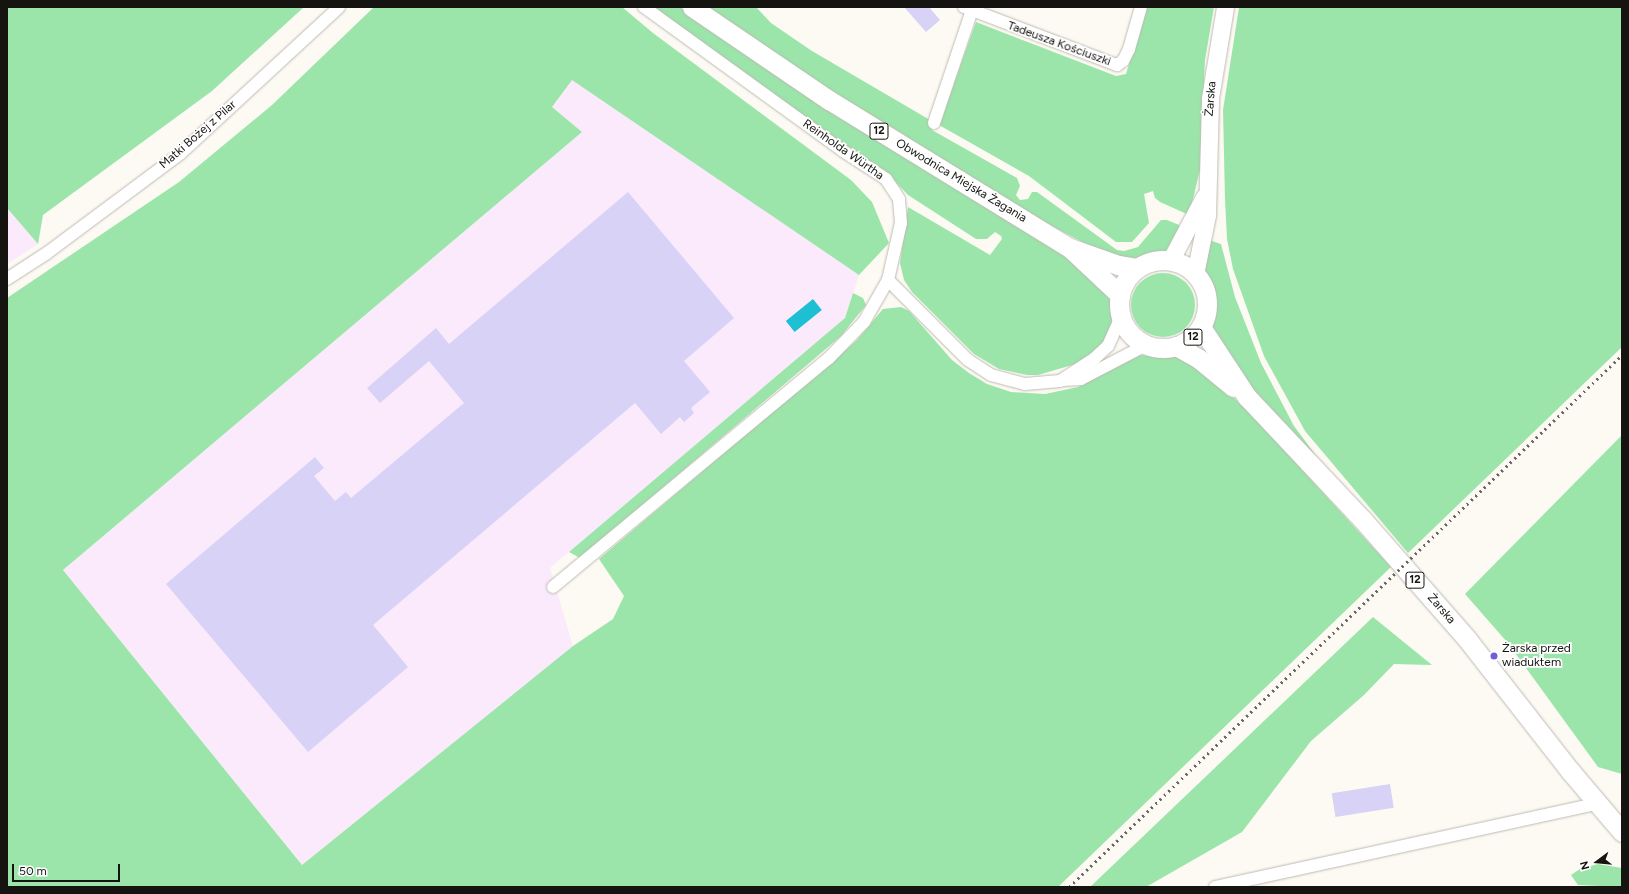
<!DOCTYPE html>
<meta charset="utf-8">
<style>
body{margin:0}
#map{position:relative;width:1629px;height:894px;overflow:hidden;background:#fdfaf3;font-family:Figtree,sans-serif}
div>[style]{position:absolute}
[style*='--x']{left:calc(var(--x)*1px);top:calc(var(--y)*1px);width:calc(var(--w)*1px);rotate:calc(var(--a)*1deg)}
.industrial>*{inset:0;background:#fbeafc}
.green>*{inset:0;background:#9be5aa}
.round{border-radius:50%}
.water>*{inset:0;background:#1cc0d2;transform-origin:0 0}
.building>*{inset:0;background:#d7d2f6;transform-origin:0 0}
.roads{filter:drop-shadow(0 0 1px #bdbab3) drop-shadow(0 0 1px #bdbab3)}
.street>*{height:12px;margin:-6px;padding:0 6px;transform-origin:6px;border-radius:6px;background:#fff}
.secondary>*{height:17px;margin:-8.5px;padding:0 8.5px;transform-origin:8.5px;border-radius:8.5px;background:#fff}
.primary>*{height:19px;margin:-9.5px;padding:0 9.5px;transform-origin:9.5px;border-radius:9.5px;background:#fff}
.primary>.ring{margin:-9.5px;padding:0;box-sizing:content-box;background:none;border:19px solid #fff;border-radius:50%}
.rail>*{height:3px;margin-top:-1.5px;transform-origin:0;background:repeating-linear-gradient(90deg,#6a6864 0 2px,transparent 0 6px)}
.dots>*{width:11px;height:11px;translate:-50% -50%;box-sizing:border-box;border:2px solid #fff;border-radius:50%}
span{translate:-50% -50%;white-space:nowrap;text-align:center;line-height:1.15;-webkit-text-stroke:3.5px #fff;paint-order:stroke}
.shield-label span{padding:1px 3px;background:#fff;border:1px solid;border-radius:3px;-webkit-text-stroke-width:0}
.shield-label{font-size:11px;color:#151411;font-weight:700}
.street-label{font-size:12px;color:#151411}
.poi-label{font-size:12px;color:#151411}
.left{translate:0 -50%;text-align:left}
.frame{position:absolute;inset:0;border:8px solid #151411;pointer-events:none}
.north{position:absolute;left:1577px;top:842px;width:40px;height:40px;-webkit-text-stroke:3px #fff;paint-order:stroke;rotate:254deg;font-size:11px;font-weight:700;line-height:16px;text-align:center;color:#151411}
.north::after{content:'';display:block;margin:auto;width:14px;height:18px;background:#151411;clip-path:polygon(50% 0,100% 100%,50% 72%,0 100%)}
.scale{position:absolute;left:12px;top:864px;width:108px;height:18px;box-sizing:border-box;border:2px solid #151411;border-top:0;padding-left:5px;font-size:12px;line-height:14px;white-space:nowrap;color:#151411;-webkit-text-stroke:3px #fff;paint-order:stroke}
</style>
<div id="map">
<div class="industrial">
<i style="clip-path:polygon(572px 79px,859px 275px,845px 318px,550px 568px,573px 646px,302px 865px,63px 570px,582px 132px,552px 107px)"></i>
<i style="clip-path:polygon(7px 208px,38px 244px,7px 264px)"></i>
</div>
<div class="green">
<i style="clip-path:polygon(7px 7px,304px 7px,212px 91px,43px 215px,38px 244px,7px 208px)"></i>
<i style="clip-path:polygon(374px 7px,622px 7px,653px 33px,851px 180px,872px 202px,889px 243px,859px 275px,572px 80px,552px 107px,582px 132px,63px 570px,302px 865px,573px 646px,613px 619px,624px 596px,599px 559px,841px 354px,857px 340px,883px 309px,901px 307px,909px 311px,952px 360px,969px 373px,987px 384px,1011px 392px,1045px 394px,1078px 387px,1137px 355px,1181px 357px,1218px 383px,1251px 414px,1391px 567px,1058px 887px,7px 887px,7px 298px,179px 182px,272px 105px)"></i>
<i style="clip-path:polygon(651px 7px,680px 7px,772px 73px,1064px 255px,1112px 299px,1113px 321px,1104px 341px,1094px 353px,1079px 363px,1038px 375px,1027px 375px,999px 369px,974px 354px,912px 292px,904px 280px,900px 263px,908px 207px,990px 255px,1002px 239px,1001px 236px,995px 232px,987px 239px,976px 239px,908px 195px,884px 170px,859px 155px)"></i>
<i style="clip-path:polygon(707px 7px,756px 7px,771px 23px,812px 51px,930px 120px,932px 130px,1017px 178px,1020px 186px,1016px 195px,1020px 200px,1028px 199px,1032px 192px,1037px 192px,1117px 250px,1124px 251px,1138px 247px,1161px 220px,1167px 220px,1184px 227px,1167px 252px,1139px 260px,1128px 261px,1090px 246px,1044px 222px,868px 115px)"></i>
<i style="clip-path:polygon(1146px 7px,1214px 7px,1205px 60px,1200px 170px,1189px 215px,1160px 202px,1155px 198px,1153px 191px,1144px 194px,1149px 223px,1132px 242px,1116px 242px,1029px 176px,939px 125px,976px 22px,1116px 76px,1126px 74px)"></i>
<i style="clip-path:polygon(1239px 7px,1622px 7px,1622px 347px,1408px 553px,1305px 431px,1264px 356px,1233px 269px,1227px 239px,1225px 199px,1223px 110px)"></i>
<i style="clip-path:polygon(1206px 239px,1221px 244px,1235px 297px,1261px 363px,1294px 426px,1329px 473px,1248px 387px,1210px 324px,1213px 295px,1203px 273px)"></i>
<i class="round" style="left:1131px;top:273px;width:64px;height:64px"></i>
<i style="clip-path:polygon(853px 293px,863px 298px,866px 305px,841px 336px,580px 558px,569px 552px,845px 318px)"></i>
<i style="clip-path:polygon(1622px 435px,1622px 774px,1598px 767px,1507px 642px,1465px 594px)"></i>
<i style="clip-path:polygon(1373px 617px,1432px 665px,1394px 664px,1364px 695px,1311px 741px,1242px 832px,1146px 887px,1090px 887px)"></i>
<i style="clip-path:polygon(1598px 864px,1622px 868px,1622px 887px,1578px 885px,1571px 875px,1580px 869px)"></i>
</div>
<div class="water">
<i style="left:813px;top:299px;width:14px;height:35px;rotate:51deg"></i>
</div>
<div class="building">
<i style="clip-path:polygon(904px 7px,929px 7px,940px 20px,926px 32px)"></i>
<i style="clip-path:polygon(628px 192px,734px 318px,684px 361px,710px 392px,691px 408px,694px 413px,684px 422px,680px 417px,661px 434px,635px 403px,373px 625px,408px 667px,308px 752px,166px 584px,315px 457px,324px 468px,314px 476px,335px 501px,346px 492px,351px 498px,464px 403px,429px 361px,380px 403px,367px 388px,436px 328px,449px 344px)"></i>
<i style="left:1390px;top:784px;width:24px;height:59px;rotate:81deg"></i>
</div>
<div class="roads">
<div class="street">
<i style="--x:964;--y:7;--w:164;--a:20.8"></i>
<i style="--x:1117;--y:65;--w:7;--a:-34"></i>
<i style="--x:1123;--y:61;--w:13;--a:-63"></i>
<i style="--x:1129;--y:49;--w:44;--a:-74.1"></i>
<i style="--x:934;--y:123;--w:122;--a:-71.4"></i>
<i style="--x:7;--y:279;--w:48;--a:-33"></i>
<i style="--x:47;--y:253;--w:167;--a:-36.7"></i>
<i style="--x:181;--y:153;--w:215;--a:-42.7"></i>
<i style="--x:888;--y:280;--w:113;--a:45"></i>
<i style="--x:968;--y:360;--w:27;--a:33"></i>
<i style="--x:991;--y:375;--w:35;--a:15"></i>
<i style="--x:1025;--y:384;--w:35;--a:-5"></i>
<i style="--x:1060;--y:381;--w:42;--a:-33.3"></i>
<i style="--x:1095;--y:358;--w:18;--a:-43"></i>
<i style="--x:1108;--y:346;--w:32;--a:-66"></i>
<i style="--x:1063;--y:380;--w:18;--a:-3"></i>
<i style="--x:1081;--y:379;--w:73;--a:-27.6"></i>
<i style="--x:553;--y:587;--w:357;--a:-39.7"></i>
<i style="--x:828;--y:359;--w:52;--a:-45.8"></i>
<i style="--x:864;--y:322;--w:48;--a:-60.3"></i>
<i style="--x:888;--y:280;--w:58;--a:-77.2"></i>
<i style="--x:901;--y:223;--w:24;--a:-95"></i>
<i style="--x:899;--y:199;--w:24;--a:-123"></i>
<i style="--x:886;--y:179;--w:51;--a:-146.9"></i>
<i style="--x:843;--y:151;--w:246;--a:-144.1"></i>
<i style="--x:1215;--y:887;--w:391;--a:-12.3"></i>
</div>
<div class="secondary">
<i style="--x:1170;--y:261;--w:72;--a:-62"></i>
<i style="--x:1195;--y:274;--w:60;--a:-78.5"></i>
<i style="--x:1207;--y:215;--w:117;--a:-88.5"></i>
<i style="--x:1210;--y:98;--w:92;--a:-80.6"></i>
</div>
<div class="primary">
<i style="--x:692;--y:7;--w:166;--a:34.2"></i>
<i style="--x:829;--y:100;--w:283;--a:31.6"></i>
<i style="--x:1070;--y:248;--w:69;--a:43.2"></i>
<i style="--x:1070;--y:248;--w:51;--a:19.5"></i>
<i style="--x:1118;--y:265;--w:20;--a:9"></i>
<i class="ring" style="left:1119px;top:260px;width:69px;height:69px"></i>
<i style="--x:1201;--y:327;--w:84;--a:56.7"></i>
<i style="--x:1247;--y:397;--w:168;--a:46.7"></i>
<i style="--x:1362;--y:519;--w:159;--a:48.8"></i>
<i style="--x:1467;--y:639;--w:169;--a:52"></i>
<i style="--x:1571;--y:772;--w:79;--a:49.6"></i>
<i style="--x:1176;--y:346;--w:26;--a:29"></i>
<i style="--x:1199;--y:359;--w:44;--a:39.5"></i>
</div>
</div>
<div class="rail">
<i style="--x:1069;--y:887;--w:767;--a:-43.89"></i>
</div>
<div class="dots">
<i style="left:1494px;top:656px;background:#6d60da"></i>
</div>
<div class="shield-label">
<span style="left:879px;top:131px">12</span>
<span style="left:1193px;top:337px">12</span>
<span style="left:1415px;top:580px">12</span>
</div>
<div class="street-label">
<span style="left:1059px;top:44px;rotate:20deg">Tadeusza Kościuszki</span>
<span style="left:1211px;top:99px;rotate:-85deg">Żarska</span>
<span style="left:198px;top:135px;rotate:-41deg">Matki Bożej z Pilar</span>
<span style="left:843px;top:150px;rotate:35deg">Reinholda Würtha</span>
<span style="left:961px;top:181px;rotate:31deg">Obwodnica Miejska Żagania</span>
<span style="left:1441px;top:609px;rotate:49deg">Żarska</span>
</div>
<div class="poi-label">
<span class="left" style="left:1502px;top:656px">Żarska przed<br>wiaduktem</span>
</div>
<div class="frame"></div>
<div class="north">N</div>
<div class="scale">50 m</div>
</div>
